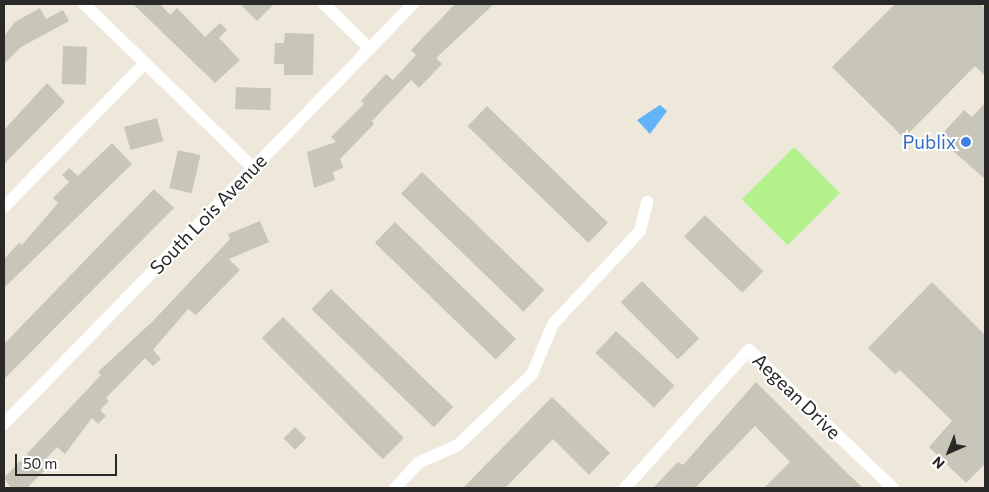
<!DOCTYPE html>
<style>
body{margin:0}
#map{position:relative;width:989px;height:492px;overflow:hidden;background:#ede8d9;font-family:Commissioner,sans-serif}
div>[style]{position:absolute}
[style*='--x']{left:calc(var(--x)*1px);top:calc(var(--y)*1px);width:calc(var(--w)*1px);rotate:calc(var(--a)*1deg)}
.pitch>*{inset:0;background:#b2f18b;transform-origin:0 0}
.water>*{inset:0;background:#63b3f9}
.building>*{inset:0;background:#c8c5b9;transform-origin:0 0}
.street>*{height:12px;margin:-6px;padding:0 6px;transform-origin:6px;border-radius:6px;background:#fff}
.dots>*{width:14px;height:14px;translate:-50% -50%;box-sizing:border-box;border:2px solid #fff;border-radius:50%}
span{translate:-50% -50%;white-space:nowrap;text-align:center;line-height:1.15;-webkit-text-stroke:4px #fff;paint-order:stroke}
.shop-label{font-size:19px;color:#366cbe}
.right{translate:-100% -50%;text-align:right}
.street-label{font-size:19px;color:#292929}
.frame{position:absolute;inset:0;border:5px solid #292929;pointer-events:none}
.north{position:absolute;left:924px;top:427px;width:50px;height:50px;-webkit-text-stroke:4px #fff;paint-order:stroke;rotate:224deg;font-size:14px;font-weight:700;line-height:20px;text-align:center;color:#292929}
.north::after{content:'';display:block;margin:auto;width:18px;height:22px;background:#292929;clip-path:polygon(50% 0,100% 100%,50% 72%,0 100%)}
.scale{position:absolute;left:15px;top:454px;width:102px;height:22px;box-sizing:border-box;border:2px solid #292929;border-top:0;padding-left:6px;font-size:15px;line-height:18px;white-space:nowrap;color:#292929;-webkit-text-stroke:4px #fff;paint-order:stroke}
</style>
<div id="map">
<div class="pitch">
<i style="left:794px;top:147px;width:65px;height:74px;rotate:45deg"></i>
</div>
<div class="water">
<i style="clip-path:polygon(660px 105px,667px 111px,650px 134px,637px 120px)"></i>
</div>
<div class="building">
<i style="clip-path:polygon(133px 4px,160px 4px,170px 15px,177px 8px,205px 37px,220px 23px,227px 30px,219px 38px,240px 60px,215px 83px)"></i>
<i style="clip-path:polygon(240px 4px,274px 4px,257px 21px)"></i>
<i style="clip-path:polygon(455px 4px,494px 4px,436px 58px,442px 64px,419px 88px,411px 80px,372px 121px,374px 124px,340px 159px,343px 168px,333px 172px,335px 180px,314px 188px,307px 152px,336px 142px,331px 137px,364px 104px,361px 101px,386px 74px,393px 80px,416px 55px,411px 50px)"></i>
<i style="clip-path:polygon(895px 4px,981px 4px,985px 8px,985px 76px,975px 66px,904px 138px,832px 67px)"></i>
<i style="clip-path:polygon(40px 8px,46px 19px,63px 10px,69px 21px,21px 47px,4px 64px,4px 36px,15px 22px)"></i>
<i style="clip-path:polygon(285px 33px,314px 34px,313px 75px,284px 75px,284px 64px,274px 64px,275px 43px,284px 43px)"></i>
<i style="left:63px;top:46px;width:24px;height:38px;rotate:2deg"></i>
<i style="clip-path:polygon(47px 83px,65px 102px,4px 164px,4px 130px)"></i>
<i style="left:236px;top:87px;width:35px;height:22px;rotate:2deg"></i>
<i style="clip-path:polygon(985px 103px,985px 179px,945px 144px,950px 139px,944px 132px,964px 110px,972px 117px)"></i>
<i style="left:487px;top:106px;width:168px;height:28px;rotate:44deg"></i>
<i style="left:157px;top:118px;width:24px;height:34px;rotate:75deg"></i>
<i style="clip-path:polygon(112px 143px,132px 164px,4px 288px,4px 259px,19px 243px,22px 245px,58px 203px,53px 198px,69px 182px,62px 175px,69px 168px,78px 176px)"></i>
<i style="left:178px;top:150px;width:23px;height:39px;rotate:13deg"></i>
<i style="left:422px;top:172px;width:170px;height:30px;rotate:44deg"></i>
<i style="clip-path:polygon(154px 189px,174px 208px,4px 379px,4px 344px)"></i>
<i style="left:705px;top:215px;width:81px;height:30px;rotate:44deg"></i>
<i style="clip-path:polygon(260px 221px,269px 242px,229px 259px,240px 270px,196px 315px,188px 309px,153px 350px,161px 359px,153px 366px,145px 358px,106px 398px,109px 401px,100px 410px,106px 416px,98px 424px,92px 418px,65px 454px,57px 447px,40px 465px,45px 470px,27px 488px,11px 488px,4px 478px,101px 375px,98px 372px,154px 320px,230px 239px,228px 234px)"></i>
<i style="left:395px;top:222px;width:168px;height:29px;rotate:44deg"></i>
<i style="left:642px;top:281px;width:81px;height:30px;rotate:45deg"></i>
<i style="clip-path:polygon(932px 282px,985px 335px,985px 464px,966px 483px,929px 447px,952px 421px,900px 370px,895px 374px,868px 348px)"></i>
<i style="left:331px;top:289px;width:170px;height:28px;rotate:44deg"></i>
<i style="left:283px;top:317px;width:171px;height:30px;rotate:45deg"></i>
<i style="left:616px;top:331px;width:80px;height:30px;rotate:43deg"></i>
<i style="clip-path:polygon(756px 382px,845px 471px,863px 488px,764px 488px,790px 462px,755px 426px,695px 488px,653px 488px,678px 462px,683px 465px)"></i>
<i style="clip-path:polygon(552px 397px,610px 453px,589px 475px,553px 439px,505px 488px,463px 488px)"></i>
<i style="left:295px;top:427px;width:16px;height:16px;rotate:45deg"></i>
</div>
<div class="street">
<i style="--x:84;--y:4;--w:235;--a:44.1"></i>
<i style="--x:324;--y:4;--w:64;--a:44.4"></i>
<i style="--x:4;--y:207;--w:202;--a:-45.6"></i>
<i style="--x:4;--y:424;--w:586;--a:-45.76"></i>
<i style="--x:395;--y:488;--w:34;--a:-47"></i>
<i style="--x:418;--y:463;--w:44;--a:-24.2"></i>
<i style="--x:458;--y:445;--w:103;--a:-43.8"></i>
<i style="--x:532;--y:374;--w:54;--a:-67.2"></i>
<i style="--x:553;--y:324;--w:127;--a:-46.9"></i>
<i style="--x:640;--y:231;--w:30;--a:-76"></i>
<i style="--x:625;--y:488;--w:186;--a:-48.1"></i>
<i style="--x:749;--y:350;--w:199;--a:43.8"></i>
</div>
<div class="dots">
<i style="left:966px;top:142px;background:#3f7fe0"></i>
</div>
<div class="shop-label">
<span class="right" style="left:956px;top:142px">Publix</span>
</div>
<div class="street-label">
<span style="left:208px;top:214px;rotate:-46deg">South Lois Avenue</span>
<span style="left:797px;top:396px;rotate:44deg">Aegean Drive</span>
</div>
<div class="frame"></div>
<div class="north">N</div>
<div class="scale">50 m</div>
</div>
